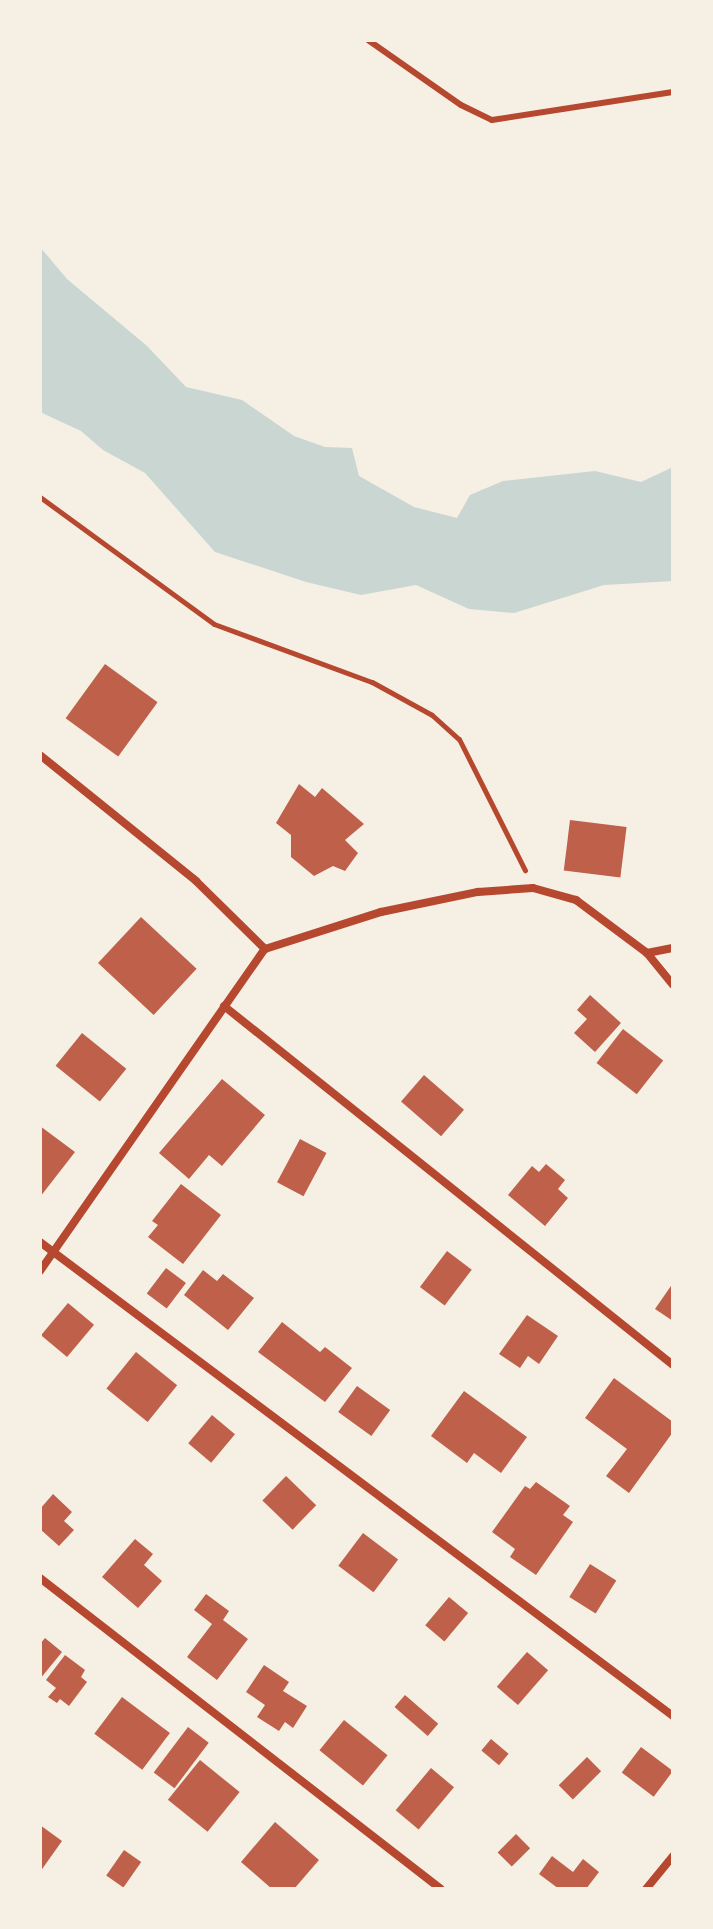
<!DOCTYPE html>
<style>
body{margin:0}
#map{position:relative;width:713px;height:1929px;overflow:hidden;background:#f6efe4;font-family:"Open Sans",sans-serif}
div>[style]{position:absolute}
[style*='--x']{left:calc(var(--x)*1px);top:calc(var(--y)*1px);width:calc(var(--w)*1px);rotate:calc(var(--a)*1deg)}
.water>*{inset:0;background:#c9d6d2}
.building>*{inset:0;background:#bf614a;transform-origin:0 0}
.path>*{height:5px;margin:-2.5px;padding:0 2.5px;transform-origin:2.5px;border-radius:2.5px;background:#b5482f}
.service>*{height:6px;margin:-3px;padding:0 3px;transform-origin:3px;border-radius:3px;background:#b5482f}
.minor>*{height:8px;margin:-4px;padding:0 4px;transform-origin:4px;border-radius:4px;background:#b5482f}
span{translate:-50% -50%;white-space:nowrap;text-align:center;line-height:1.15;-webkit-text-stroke:6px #f6efe4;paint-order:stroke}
.frame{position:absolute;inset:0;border:42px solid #f6efe4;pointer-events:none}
</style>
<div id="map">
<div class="water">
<i style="clip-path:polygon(40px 247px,67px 279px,147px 346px,186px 387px,242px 400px,294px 436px,325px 447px,352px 448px,359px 476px,414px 507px,457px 518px,470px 495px,503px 481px,595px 471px,641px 482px,673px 467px,673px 581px,604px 585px,514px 613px,469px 609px,416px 585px,361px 595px,306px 582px,215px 552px,145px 473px,103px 450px,81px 431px,40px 412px)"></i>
</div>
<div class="building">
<i style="left:105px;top:664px;width:65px;height:67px;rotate:36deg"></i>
<i style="clip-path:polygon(299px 784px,315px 797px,322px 788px,364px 824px,345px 840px,358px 853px,345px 871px,333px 866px,314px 876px,291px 857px,291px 835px,276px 823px)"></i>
<i style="left:570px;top:820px;width:57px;height:51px;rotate:7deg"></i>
<i style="left:141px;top:917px;width:76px;height:63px;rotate:43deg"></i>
<i style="clip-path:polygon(590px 995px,621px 1023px,595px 1052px,574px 1033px,587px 1019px,577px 1010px)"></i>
<i style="left:623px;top:1029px;width:51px;height:43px;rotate:38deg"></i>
<i style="left:82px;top:1033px;width:57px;height:42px;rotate:39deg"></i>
<i style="left:424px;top:1075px;width:53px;height:35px;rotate:41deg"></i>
<i style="clip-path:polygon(222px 1079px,265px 1115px,222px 1166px,209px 1155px,189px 1179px,159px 1153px)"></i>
<i style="clip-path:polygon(40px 1126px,75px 1152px,40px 1197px)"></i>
<i style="left:300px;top:1139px;width:30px;height:49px;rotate:28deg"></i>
<i style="clip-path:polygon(546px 1164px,565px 1180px,558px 1189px,568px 1198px,545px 1226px,508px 1195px,532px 1166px,539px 1172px)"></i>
<i style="clip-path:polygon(181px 1184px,221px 1215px,183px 1264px,148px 1237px,158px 1225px,152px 1221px)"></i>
<i style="left:447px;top:1251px;width:31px;height:45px;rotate:37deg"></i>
<i style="left:166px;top:1268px;width:25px;height:32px;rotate:37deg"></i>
<i style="clip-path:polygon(203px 1270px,217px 1281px,223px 1274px,254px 1298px,228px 1330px,184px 1295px)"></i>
<i style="clip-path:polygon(673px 1283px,673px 1321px,655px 1309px)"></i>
<i style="left:68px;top:1303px;width:34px;height:42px;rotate:40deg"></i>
<i style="clip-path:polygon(527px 1315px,558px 1336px,539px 1364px,528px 1356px,520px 1368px,499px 1354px)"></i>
<i style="clip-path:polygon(282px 1322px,320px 1352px,325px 1347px,352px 1368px,325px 1402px,258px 1352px)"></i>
<i style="left:136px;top:1352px;width:53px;height:47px;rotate:39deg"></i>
<i style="clip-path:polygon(614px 1378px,673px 1422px,673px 1432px,629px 1493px,606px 1476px,627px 1449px,585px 1418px)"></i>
<i style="left:357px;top:1386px;width:41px;height:32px;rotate:36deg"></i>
<i style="clip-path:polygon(464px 1391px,527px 1437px,501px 1473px,474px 1453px,467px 1463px,431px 1436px)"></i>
<i style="left:212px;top:1415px;width:30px;height:37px;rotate:40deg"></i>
<i style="left:286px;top:1476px;width:42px;height:34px;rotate:44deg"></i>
<i style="clip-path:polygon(536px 1482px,570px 1506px,563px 1515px,573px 1522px,536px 1575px,510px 1557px,515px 1549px,492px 1532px,525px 1486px,530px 1489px)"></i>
<i style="clip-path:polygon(53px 1494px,72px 1512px,64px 1521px,74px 1530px,59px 1546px,40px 1529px,40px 1509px)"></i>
<i style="left:363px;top:1533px;width:44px;height:41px;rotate:37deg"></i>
<i style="clip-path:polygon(135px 1539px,153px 1554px,144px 1565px,162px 1581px,138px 1608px,102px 1577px)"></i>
<i style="left:590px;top:1564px;width:31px;height:39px;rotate:32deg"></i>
<i style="clip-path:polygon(206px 1594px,229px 1611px,223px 1620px,248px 1639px,217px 1680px,187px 1657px,212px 1624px,194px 1610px)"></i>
<i style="left:449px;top:1597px;width:25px;height:37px;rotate:40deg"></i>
<i style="clip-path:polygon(45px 1638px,62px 1652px,40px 1679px,40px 1644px)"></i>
<i style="left:527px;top:1652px;width:28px;height:46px;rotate:41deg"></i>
<i style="clip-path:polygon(65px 1655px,85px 1670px,81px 1677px,87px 1682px,69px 1706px,60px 1699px,57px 1703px,48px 1697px,56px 1688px,46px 1680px)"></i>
<i style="clip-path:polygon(264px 1665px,289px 1682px,283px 1691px,307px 1706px,293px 1728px,285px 1722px,279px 1731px,257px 1717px,265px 1705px,246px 1692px)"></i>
<i style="left:405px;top:1695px;width:44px;height:16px;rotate:41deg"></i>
<i style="left:122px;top:1697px;width:60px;height:46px;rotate:37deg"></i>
<i style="left:344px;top:1720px;width:56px;height:39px;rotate:39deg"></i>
<i style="left:188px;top:1727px;width:26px;height:57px;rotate:37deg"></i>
<i style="left:491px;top:1739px;width:23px;height:15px;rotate:40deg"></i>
<i style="left:641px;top:1747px;width:40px;height:32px;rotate:37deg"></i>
<i style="left:587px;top:1757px;width:20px;height:40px;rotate:45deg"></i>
<i style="left:200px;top:1760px;width:51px;height:51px;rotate:39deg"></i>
<i style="left:431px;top:1768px;width:30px;height:55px;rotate:40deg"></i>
<i style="clip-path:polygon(275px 1822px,319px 1860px,294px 1889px,272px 1889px,241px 1862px)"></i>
<i style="clip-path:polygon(40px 1825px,62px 1841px,40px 1872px)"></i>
<i style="left:516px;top:1834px;width:20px;height:26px;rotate:45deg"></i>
<i style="left:124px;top:1850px;width:21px;height:31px;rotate:35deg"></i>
<i style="clip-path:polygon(552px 1856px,573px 1872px,583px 1859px,599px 1872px,586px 1889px,559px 1889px,539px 1874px)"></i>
</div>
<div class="path">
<i style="--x:40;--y:497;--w:215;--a:36.1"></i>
<i style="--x:214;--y:624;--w:168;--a:20.2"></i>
<i style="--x:372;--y:682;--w:68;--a:28.8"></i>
<i style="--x:432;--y:715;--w:36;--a:42"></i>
<i style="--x:459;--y:739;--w:147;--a:63.3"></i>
</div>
<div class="service">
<i style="--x:368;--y:40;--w:113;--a:35"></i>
<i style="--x:461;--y:105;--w:34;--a:26"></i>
<i style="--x:492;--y:120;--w:183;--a:-8.8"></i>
</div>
<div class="minor">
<i style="--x:40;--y:755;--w:201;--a:38.9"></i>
<i style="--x:196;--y:881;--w:97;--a:44.6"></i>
<i style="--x:265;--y:949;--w:122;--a:-17.7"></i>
<i style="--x:381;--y:912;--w:99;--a:-11.7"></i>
<i style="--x:478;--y:892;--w:55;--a:-4.2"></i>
<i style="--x:533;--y:888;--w:45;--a:15.6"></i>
<i style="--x:576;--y:900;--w:89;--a:36.7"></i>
<i style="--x:647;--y:953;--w:26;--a:-11"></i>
<i style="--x:647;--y:953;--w:41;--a:50.9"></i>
<i style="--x:224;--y:1006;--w:575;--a:38.64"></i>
<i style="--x:40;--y:1242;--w:791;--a:36.83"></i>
<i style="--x:40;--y:1271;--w:393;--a:-55.1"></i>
<i style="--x:40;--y:1578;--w:507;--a:37.8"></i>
<i style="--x:646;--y:1889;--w:43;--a:-50.7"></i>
</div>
<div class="frame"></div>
</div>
